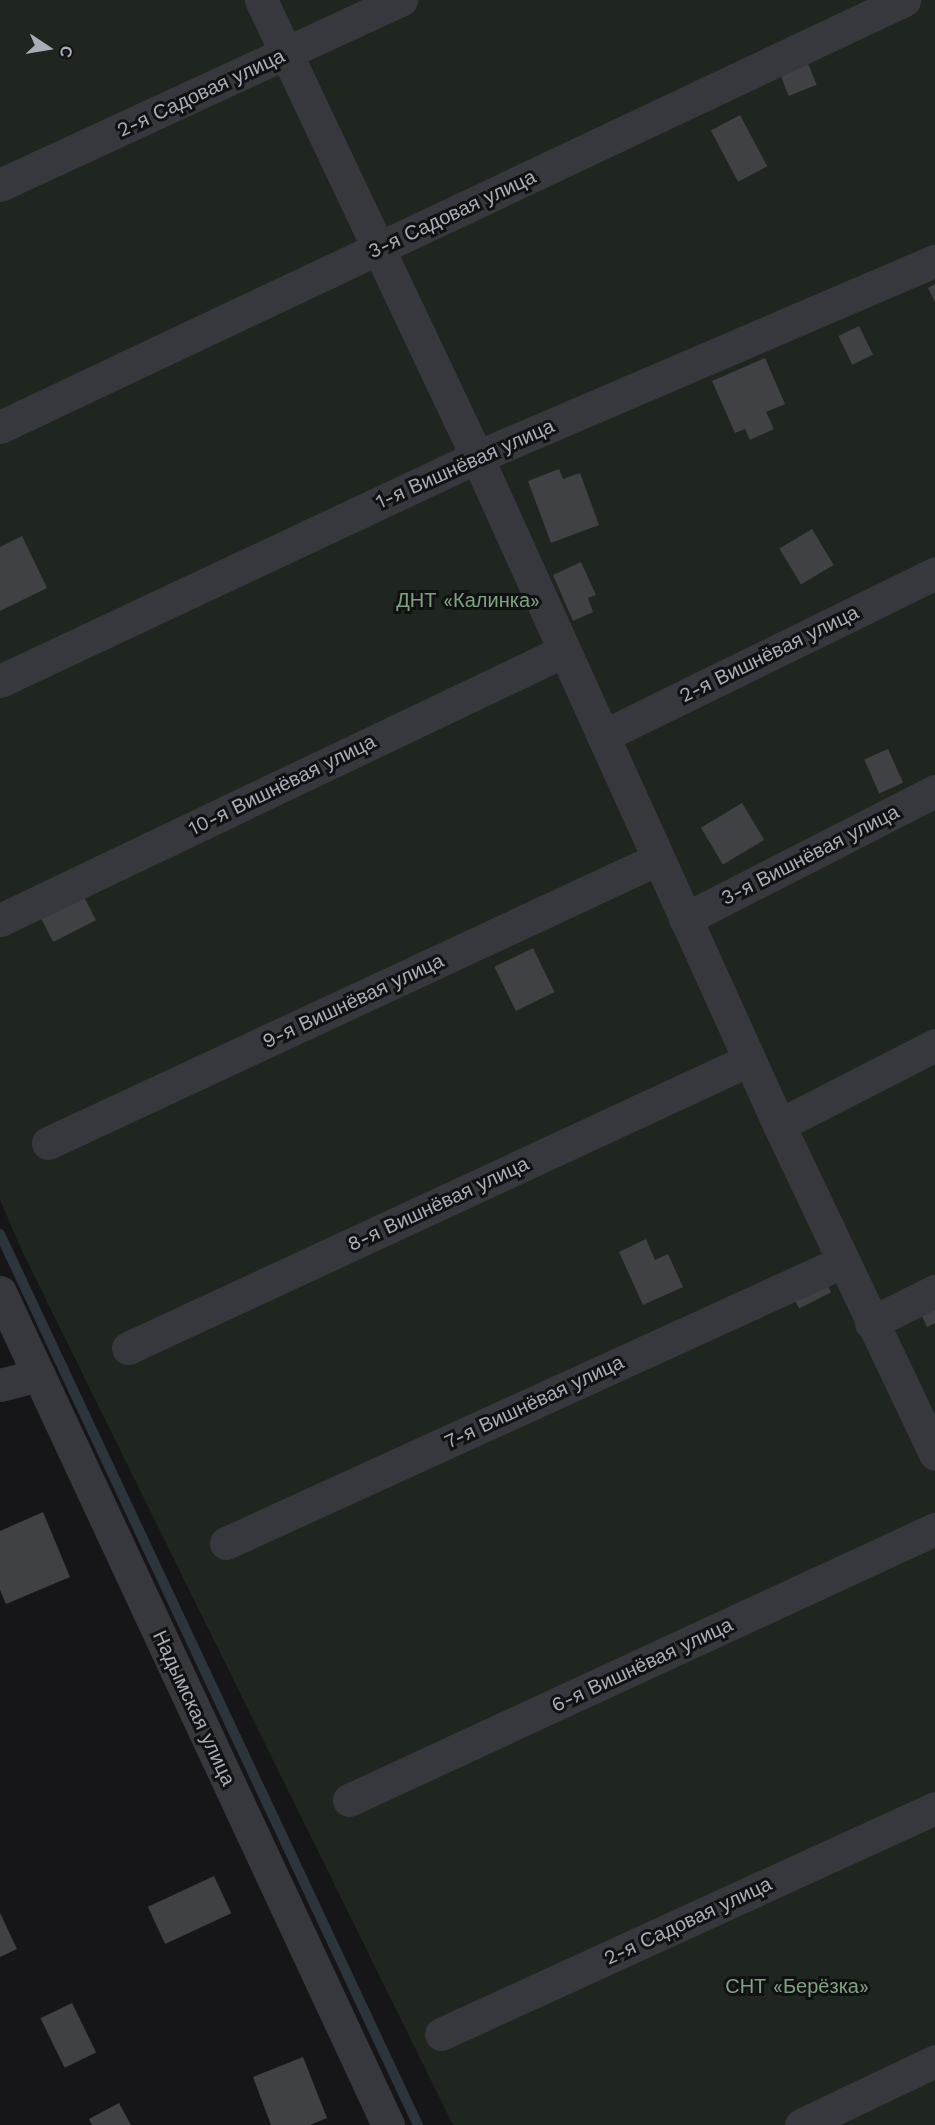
<!DOCTYPE html>
<meta charset="utf-8">
<style>
body{margin:0}
#map{position:relative;width:935px;height:2125px;overflow:hidden;background:#161618;font-family:"Work Sans",sans-serif}
div>[style]{position:absolute}
[style*='--x']{left:calc(var(--x)*1px);top:calc(var(--y)*1px);width:calc(var(--w)*1px);rotate:calc(var(--a)*1deg)}
.green>*{inset:0;background:#1e261f}
.stream>*{height:10px;margin:-5px;padding:0 5px;transform-origin:5px;border-radius:5px;background:#2c353c}
.building>*{inset:0;background:#404145;transform-origin:0 0}
.minor>*{height:33px;margin:-16.5px;padding:0 16.5px;transform-origin:16.5px;border-radius:16.5px;background:#37383d}
span{translate:-50% -50%;white-space:nowrap;text-align:center;line-height:1.15;-webkit-text-stroke:6px #111113;paint-order:stroke}
.street-label{font-size:20px;color:#a8adb8}
.park-label{font-size:20px;color:#7fa381}
.north{position:absolute;left:18px;top:18px;width:60px;height:60px;-webkit-text-stroke:4px #111113;paint-order:stroke;rotate:102deg;font-size:16px;font-weight:700;line-height:24px;text-align:center;color:#a8adb8}
.north::after{content:'';display:block;margin:auto;width:21px;height:27px;background:#a8adb8;clip-path:polygon(50% 0,100% 100%,50% 72%,0 100%)}
</style>
<div id="map">
<div class="green">
<i style="clip-path:polygon(0 0,935px 0,935px 2125px,453px 2125px,22px 1251px,0 1200px)"></i>
</div>
<div class="stream">
<i style="--x:0;--y:1234;--w:984;--a:64.87"></i>
</div>
<div class="building">
<i style="left:805px;top:56px;width:31px;height:30px;rotate:68deg"></i>
<i style="left:740px;top:115px;width:58px;height:33px;rotate:62deg"></i>
<i style="clip-path:polygon(935px 284px,935px 302px,928px 288px)"></i>
<i style="left:859px;top:326px;width:32px;height:23px;rotate:64deg"></i>
<i style="clip-path:polygon(765px 358px,785px 404px,766px 412px,774px 429px,750px 440px,745px 429px,735px 433px,712px 381px)"></i>
<i style="clip-path:polygon(559px 469px,563px 479px,580px 473px,599px 525px,551px 543px,528px 481px)"></i>
<i style="left:812px;top:529px;width:42px;height:38px;rotate:59deg"></i>
<i style="clip-path:polygon(22px 536px,47px 588px,0 611px,0 547px)"></i>
<i style="clip-path:polygon(581px 562px,596px 595px,588px 598px,593px 612px,573px 621px,553px 575px)"></i>
<i style="left:888px;top:749px;width:37px;height:26px;rotate:66deg"></i>
<i style="left:742px;top:803px;width:43px;height:48px;rotate:59deg"></i>
<i style="left:80px;top:889px;width:35px;height:48px;rotate:63deg"></i>
<i style="left:533px;top:948px;width:49px;height:43px;rotate:64deg"></i>
<i style="clip-path:polygon(646px 1239px,655px 1260px,668px 1254px,683px 1287px,643px 1305px,619px 1252px)"></i>
<i style="left:824px;top:1278px;width:16px;height:36px;rotate:63deg"></i>
<i style="clip-path:polygon(935px 1300px,935px 1323px,927px 1327px,918px 1308px)"></i>
<i style="clip-path:polygon(43px 1512px,70px 1577px,6px 1604px,0 1590px,0 1531px)"></i>
<i style="left:214px;top:1876px;width:41px;height:73px;rotate:65deg"></i>
<i style="clip-path:polygon(0 1913px,17px 1949px,0 1957px)"></i>
<i style="left:72px;top:2003px;width:55px;height:35px;rotate:64deg"></i>
<i style="clip-path:polygon(303px 2057px,327px 2118px,310px 2125px,271px 2125px,253px 2077px)"></i>
<i style="clip-path:polygon(119px 2103px,131px 2125px,92px 2125px,89px 2119px)"></i>
</div>
<div class="minor">
<i style="--x:261;--y:0;--w:505;--a:64.7"></i>
<i style="--x:477;--y:457;--w:733;--a:65.67"></i>
<i style="--x:779;--y:1125;--w:364;--a:64.6"></i>
<i style="--x:0;--y:185;--w:442;--a:-24.8"></i>
<i style="--x:0;--y:427;--w:1000;--a:-25.28"></i>
<i style="--x:0;--y:681;--w:527;--a:-25.15"></i>
<i style="--x:477;--y:457;--w:498;--a:-23.2"></i>
<i style="--x:603;--y:736;--w:370;--a:-26.1"></i>
<i style="--x:685;--y:919;--w:281;--a:-27.1"></i>
<i style="--x:0;--y:920;--w:625;--a:-25.5"></i>
<i style="--x:779;--y:1125;--w:175;--a:-27.1"></i>
<i style="--x:48;--y:1143;--w:673;--a:-24.97"></i>
<i style="--x:0;--y:1292;--w:919;--a:65.02"></i>
<i style="--x:871;--y:1323;--w:72;--a:-26.6"></i>
<i style="--x:128;--y:1348;--w:685;--a:-24.88"></i>
<i style="--x:0;--y:1385;--w:40;--a:-14.4"></i>
<i style="--x:226;--y:1543;--w:677;--a:-24.52"></i>
<i style="--x:349;--y:1800;--w:646;--a:-24.82"></i>
<i style="--x:441;--y:2034;--w:543;--a:-24.58"></i>
<i style="--x:801;--y:2125;--w:148;--a:-25.5"></i>
</div>
<div class="street-label">
<span style="left:201px;top:93px;rotate:-25deg">2-я Садовая улица</span>
<span style="left:452px;top:214px;rotate:-25deg">3-я Садовая улица</span>
<span style="left:465px;top:464px;rotate:-24deg">1-я Вишнёвая улица</span>
<span style="left:769px;top:654px;rotate:-26deg">2-я Вишнёвая улица</span>
<span style="left:282px;top:785px;rotate:-26deg">10-я Вишнёвая улица</span>
<span style="left:810px;top:855px;rotate:-27deg">3-я Вишнёвая улица</span>
<span style="left:353px;top:1001px;rotate:-25deg">9-я Вишнёвая улица</span>
<span style="left:438px;top:1204px;rotate:-25deg">8-я Вишнёвая улица</span>
<span style="left:534px;top:1402px;rotate:-25deg">7-я Вишнёвая улица</span>
<span style="left:642px;top:1665px;rotate:-25deg">6-я Вишнёвая улица</span>
<span style="left:194px;top:1708px;rotate:65deg">Надымская улица</span>
<span style="left:688px;top:1921px;rotate:-25deg">2-я Садовая улица</span>
</div>
<div class="park-label">
<span style="left:468px;top:600px">ДНТ «Калинка»</span>
<span style="left:797px;top:1986px">СНТ «Берёзка»</span>
</div>
<div class="north">С</div>
</div>
